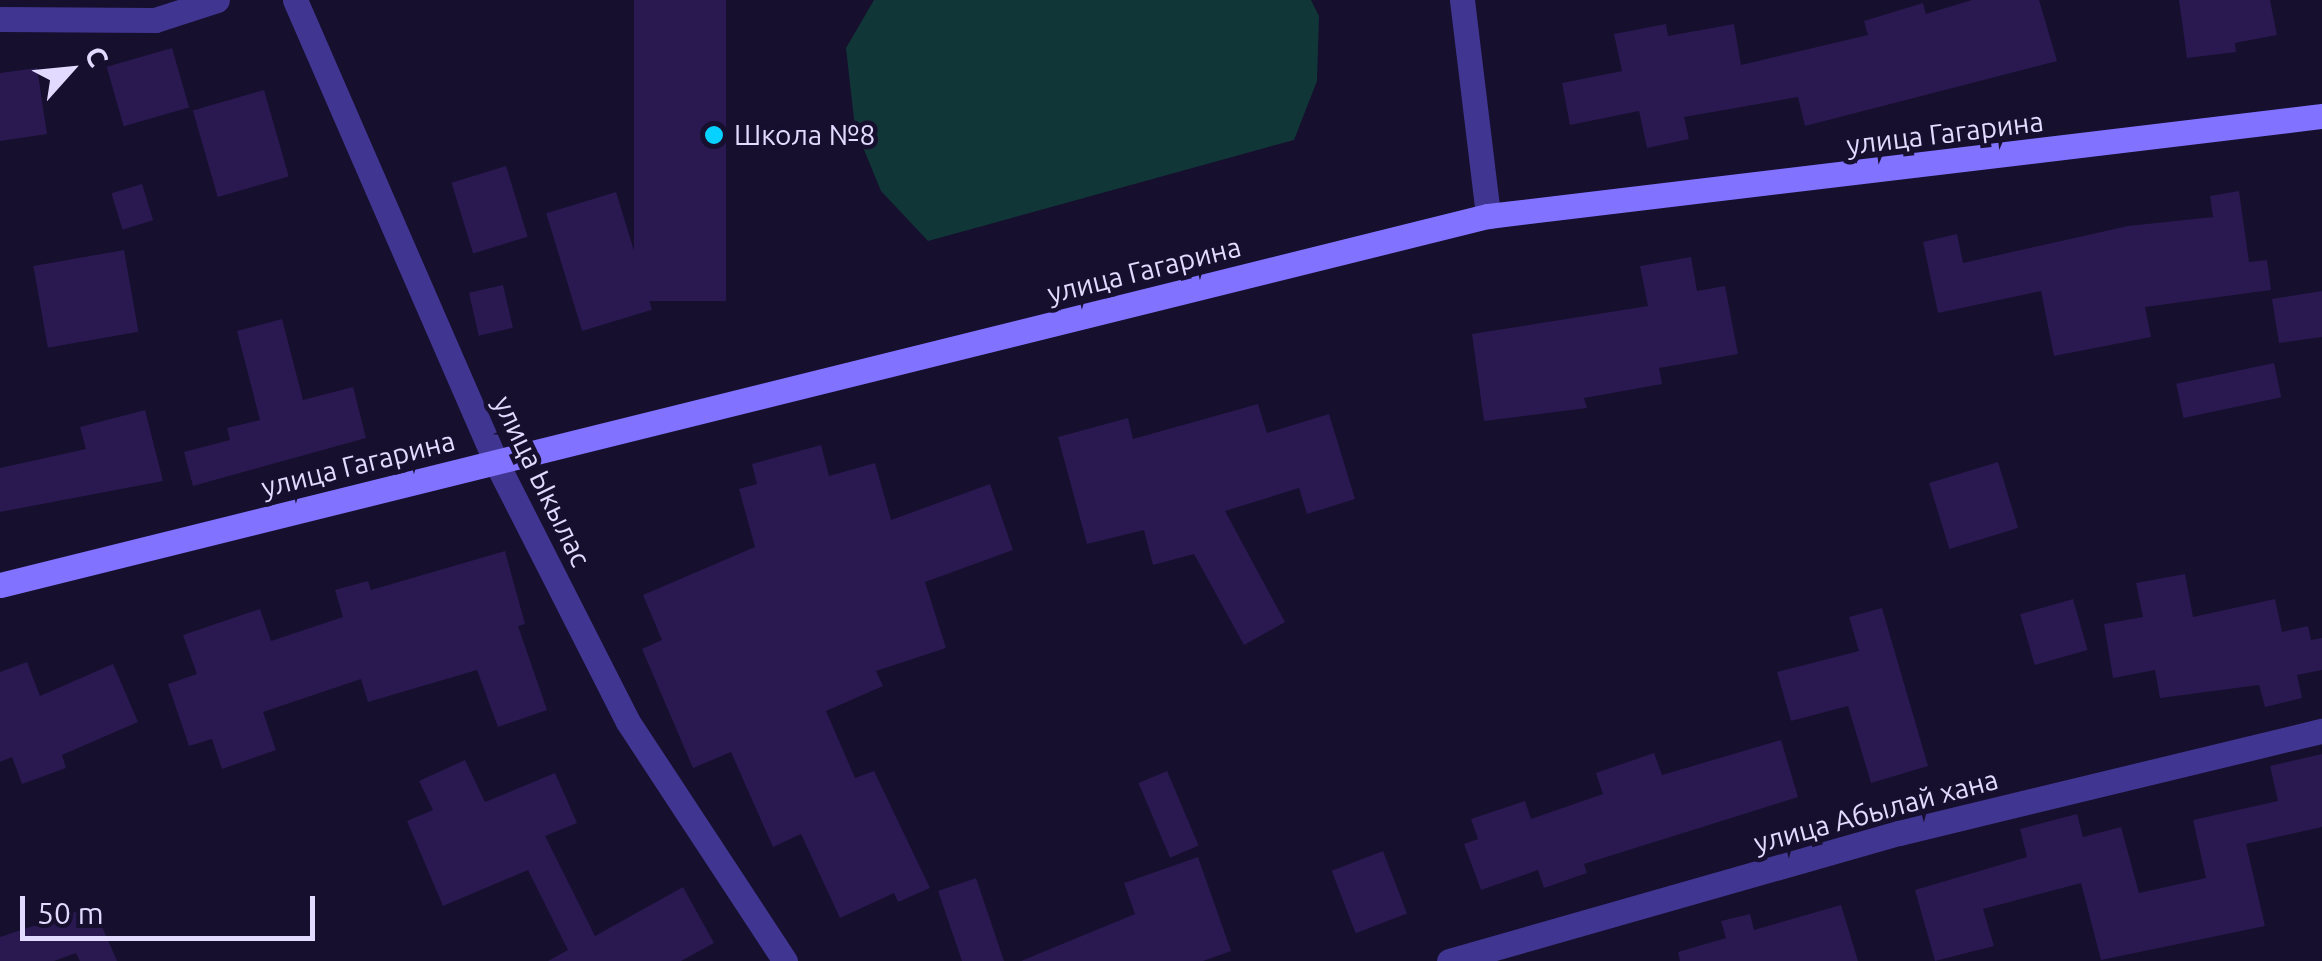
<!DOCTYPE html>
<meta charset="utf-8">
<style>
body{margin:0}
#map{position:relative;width:2322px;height:961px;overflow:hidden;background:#160f2d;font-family:Ubuntu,sans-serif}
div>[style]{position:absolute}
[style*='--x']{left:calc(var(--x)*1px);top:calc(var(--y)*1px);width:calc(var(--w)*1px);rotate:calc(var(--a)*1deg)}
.green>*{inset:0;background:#113638}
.building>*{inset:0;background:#291950;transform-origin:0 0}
.minor>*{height:25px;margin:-12.5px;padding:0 12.5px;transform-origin:12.5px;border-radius:12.5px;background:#403590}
.tertiary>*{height:25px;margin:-12.5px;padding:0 12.5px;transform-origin:12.5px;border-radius:12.5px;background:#403590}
.secondary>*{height:25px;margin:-12.5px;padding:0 12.5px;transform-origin:12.5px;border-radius:12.5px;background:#8172ff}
.dots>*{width:28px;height:28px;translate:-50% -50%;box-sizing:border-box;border:5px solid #160f2d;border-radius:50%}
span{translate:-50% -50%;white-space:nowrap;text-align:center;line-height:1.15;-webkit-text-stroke:9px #160f2d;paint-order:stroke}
.street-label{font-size:28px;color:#e2dbff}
.poi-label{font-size:28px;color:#e2dbff}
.left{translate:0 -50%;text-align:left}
.north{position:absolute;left:20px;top:20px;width:100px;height:100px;-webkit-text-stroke:8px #160f2d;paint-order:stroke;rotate:63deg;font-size:28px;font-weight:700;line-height:40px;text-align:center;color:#e2dbff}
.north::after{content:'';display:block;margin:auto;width:35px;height:45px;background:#e2dbff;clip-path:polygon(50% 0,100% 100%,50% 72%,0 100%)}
.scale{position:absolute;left:20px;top:896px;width:295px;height:45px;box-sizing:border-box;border:5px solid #e2dbff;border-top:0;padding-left:12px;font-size:30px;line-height:35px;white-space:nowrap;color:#e2dbff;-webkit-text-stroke:8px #160f2d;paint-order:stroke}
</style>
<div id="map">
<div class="green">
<i style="clip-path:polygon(874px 0,1311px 0,1319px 16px,1317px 81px,1294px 140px,928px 241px,881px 191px,855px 128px,846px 48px)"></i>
</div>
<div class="building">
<i style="left:634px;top:0;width:92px;height:301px"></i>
<i style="clip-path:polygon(1972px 0,2039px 0,2057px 61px,1805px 126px,1798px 97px,1684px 117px,1689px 139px,1647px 148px,1639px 111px,1570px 125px,1562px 83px,1622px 71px,1614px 34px,1666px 24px,1668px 36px,1734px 24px,1741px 65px,1868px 35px,1864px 21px,1923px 3px,1926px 14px)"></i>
<i style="clip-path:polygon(2179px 0,2270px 0,2277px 35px,2235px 43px,2236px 52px,2187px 58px)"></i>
<i style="left:172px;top:48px;width:62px;height:68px;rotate:74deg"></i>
<i style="clip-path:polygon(37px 68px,47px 134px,0 141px,0 73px)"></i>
<i style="left:264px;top:90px;width:90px;height:74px;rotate:74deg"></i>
<i style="left:506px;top:166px;width:74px;height:57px;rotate:73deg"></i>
<i style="left:142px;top:184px;width:38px;height:32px;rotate:73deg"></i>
<i style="clip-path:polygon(2239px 191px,2249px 262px,2267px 260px,2271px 290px,2145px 307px,2151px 337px,2054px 356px,2041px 291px,1938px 313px,1923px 242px,1957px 234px,1963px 263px,2128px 226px,2213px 217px,2210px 196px)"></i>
<i style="left:616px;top:192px;width:123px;height:73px;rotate:73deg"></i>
<i style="left:124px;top:250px;width:83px;height:92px;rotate:80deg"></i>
<i style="clip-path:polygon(1691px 257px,1697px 291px,1725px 286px,1738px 354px,1659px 368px,1662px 384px,1584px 398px,1587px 408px,1484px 421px,1472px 334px,1648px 306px,1640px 266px)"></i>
<i style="left:503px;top:285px;width:44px;height:35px;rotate:77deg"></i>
<i style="clip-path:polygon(2322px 291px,2322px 337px,2279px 343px,2272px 299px)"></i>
<i style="clip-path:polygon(282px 319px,303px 400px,353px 387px,366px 438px,193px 486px,184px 452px,230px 440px,227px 428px,260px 420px,237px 331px)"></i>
<i style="left:2274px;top:363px;width:35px;height:100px;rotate:78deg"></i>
<i style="clip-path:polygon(1258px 404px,1267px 433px,1329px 414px,1355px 499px,1307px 514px,1299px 488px,1225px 511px,1285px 622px,1244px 645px,1194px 554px,1153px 565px,1144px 530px,1087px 544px,1058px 437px,1128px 418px,1133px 439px)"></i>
<i style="clip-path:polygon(145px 410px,163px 481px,0 512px,0 468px,86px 449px,80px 427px)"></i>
<i style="clip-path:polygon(821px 445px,829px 476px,875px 463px,891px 520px,990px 484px,1013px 550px,925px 582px,946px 648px,876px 671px,883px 686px,826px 711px,855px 778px,874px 771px,930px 888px,898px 902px,894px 893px,840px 918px,801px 834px,773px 847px,731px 752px,693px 768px,642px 649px,662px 640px,643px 595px,755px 547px,739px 489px,757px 484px,752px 464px)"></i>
<i style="left:1998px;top:462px;width:69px;height:72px;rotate:73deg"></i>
<i style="clip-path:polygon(505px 551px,525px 624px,518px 626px,547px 710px,498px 727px,477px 670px,368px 702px,361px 679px,263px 712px,276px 750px,222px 769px,212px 739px,189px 746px,168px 684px,197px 674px,183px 635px,260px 609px,271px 641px,343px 617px,335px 590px,368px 581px,371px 590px)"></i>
<i style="clip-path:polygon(2185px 574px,2193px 617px,2275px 599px,2282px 632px,2308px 626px,2311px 640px,2322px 638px,2322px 670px,2297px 675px,2302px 698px,2265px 707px,2259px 685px,2160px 698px,2155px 670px,2113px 678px,2104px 624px,2143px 617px,2136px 583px)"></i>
<i style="left:2073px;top:599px;width:53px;height:55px;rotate:74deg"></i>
<i style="clip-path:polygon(1882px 608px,1928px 766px,1871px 783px,1848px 706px,1791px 721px,1777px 672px,1859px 651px,1849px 617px)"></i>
<i style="clip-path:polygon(27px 662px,40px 696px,113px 664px,138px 722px,62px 755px,66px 768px,22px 784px,12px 757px,0 762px,0 672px)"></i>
<i style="clip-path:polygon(1781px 740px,1798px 797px,1584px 864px,1587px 873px,1544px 888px,1538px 870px,1481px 890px,1464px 844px,1478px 839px,1471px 819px,1525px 801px,1531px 819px,1603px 794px,1596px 773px,1654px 753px,1662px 775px)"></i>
<i style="clip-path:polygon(2322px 754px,2322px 827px,2246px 844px,2265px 926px,2101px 960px,2081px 883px,1983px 909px,1994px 946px,1935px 961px,1915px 890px,2027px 857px,2020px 829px,2077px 814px,2083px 837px,2121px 827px,2139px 893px,2206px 878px,2193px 820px,2278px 801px,2270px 766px)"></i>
<i style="clip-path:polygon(465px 760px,485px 802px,555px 773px,577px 823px,545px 836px,595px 936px,683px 887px,714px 943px,681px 961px,548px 961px,568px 950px,528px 870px,443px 906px,407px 821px,433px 810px,419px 781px)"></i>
<i style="left:1167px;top:771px;width:81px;height:31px;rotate:67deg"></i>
<i style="left:1383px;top:851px;width:67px;height:55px;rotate:69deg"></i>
<i style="clip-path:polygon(1198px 857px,1231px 951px,1203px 961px,1021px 961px,1135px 914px,1124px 883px)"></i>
<i style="clip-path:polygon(976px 878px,1004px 961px,962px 961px,938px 891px)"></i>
<i style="clip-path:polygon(1841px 905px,1858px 961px,1680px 961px,1678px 952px,1726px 938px,1721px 921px,1750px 914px,1754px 930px)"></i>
<i style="clip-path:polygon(93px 906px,117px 961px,80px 961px,76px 953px,54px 961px,0 961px,0 937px)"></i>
</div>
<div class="minor">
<i style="--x:295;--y:0;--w:502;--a:66.5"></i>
<i style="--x:0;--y:19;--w:155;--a:0.4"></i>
<i style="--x:155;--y:20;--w:65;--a:-17.9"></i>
</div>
<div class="tertiary">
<i style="--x:1462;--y:0;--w:218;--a:83.1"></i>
<i style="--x:495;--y:460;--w:294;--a:63.1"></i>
<i style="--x:628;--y:722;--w:286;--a:56.7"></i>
<i style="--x:1449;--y:961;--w:468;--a:-15.9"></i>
<i style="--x:1899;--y:833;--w:435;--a:-13.6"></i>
</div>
<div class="secondary">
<i style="--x:0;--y:585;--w:1533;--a:-13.93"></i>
<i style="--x:1488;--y:216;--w:840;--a:-6.84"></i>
</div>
<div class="dots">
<i style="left:714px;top:135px;background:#07d1ff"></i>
</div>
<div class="street-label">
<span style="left:1945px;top:133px;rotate:-7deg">улица Гагарина</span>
<span style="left:1144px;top:270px;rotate:-14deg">улица Гагарина</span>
<span style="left:358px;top:464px;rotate:-14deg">улица Гагарина</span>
<span style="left:542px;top:481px;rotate:64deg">улица Ыкылас</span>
<span style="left:1876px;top:811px;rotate:-15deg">улица Абылай хана</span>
</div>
<div class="poi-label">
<span class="left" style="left:734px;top:135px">Школа №8</span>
</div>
<div class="north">С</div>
<div class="scale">50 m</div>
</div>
